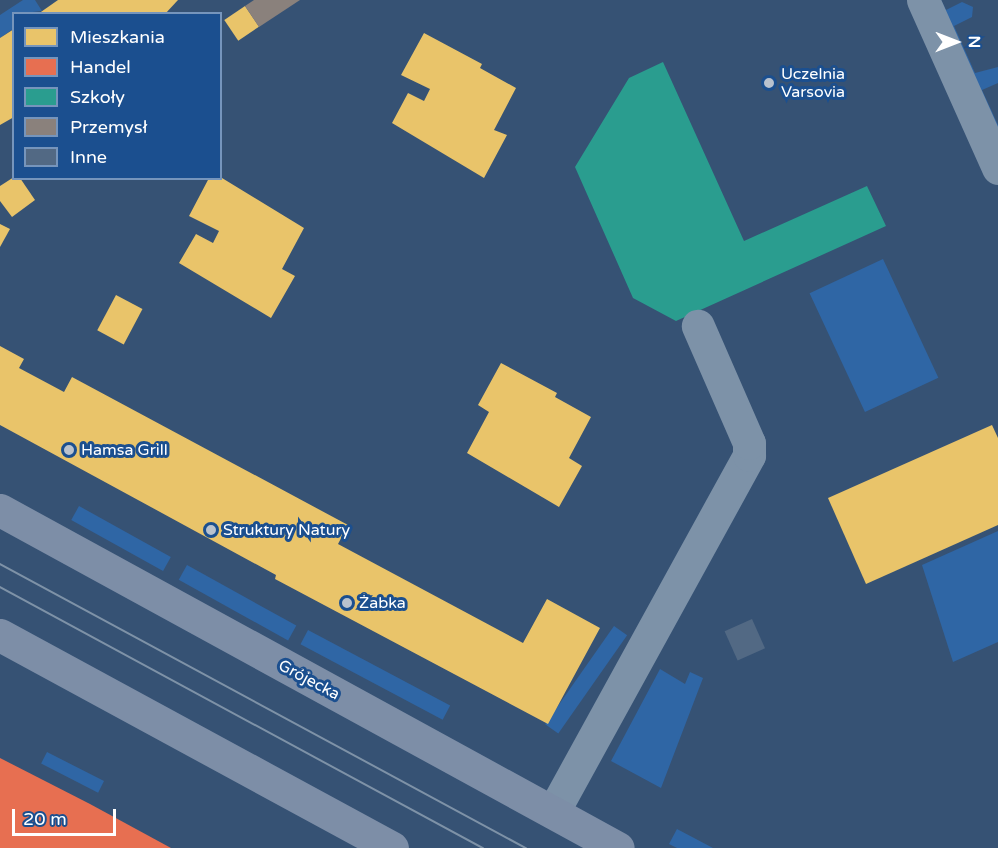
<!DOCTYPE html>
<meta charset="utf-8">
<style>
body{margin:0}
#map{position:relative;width:998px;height:848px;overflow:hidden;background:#365274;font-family:"Varela Round",sans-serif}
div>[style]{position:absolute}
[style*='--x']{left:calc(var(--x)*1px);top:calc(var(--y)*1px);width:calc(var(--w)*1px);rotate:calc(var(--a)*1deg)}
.green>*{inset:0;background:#2f66a5;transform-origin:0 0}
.homes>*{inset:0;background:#e9c46a;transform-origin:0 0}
.shops>*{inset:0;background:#e76f51}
.schools>*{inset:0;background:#2a9d8f}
.industry>*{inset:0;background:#8a817c}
.building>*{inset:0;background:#526984;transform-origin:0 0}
.minor>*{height:33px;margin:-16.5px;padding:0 16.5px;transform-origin:16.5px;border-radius:16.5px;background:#7d92a8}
.major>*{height:33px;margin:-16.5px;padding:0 16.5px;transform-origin:16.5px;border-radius:16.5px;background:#7d8ea7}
.tram>*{height:1.5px;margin:-0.75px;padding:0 0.75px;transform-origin:0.75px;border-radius:0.75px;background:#7e92a7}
.dots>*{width:16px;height:16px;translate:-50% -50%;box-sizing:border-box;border:3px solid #1b4f8f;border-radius:50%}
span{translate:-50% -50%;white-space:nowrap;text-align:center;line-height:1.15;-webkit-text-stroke:6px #1b4f8f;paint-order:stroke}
.poi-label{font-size:16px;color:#fff}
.left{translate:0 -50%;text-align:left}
.street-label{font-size:16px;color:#fff}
.legend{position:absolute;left:12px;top:12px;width:210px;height:168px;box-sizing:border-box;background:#1b4f8f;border:2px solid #7695bc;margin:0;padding:8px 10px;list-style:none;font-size:18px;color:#fff}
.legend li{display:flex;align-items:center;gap:12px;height:30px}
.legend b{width:30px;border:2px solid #7695bc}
.north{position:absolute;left:926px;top:12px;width:60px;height:60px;-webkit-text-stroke:4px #1b4f8f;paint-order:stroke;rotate:90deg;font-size:16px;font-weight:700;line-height:24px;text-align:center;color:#fff}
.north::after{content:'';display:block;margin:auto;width:21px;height:27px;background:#fff;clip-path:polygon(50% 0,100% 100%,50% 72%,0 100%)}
.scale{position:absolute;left:12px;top:809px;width:104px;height:27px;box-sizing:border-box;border:3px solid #fff;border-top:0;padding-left:8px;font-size:18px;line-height:21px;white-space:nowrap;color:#fff;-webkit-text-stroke:4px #1b4f8f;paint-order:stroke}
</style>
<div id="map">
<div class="green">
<i style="clip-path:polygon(23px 0,35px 0,42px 11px,14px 14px,13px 29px,0 38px,0 15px)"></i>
<i style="clip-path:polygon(936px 0,941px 0,946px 10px,962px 2px,973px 7px,972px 17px,954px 26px,975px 73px,998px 67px,998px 83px,982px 90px,998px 125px,998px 137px)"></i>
<i style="left:883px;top:259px;width:131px;height:81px;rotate:65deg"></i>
<i style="left:79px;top:506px;width:105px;height:16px;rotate:29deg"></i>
<i style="clip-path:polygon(998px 531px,998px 642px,953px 662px,922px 565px)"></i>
<i style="left:187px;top:565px;width:125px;height:17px;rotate:29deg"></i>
<i style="left:614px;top:626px;width:16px;height:120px;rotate:35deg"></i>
<i style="left:308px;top:630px;width:161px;height:16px;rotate:28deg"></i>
<i style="clip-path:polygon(660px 669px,685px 684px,690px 672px,703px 678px,661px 788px,611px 761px)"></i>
<i style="left:47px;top:752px;width:64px;height:13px;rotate:27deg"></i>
<i style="clip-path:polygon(677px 829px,713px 848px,677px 848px,669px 844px)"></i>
</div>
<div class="homes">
<i style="clip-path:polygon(58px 0,178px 0,165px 14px,38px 14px)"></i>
<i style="left:245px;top:6px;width:25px;height:25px;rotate:56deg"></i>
<i style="clip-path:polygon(14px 29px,14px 117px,0 125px,0 38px)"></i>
<i style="clip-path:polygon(424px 33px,482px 64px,480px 68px,516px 88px,494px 130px,507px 135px,484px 178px,392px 123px,408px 93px,424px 101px,430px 89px,401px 75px)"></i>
<i style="clip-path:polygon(14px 177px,20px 178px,35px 200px,12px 217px,0 201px,0 186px)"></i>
<i style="clip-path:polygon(209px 178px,222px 178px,304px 228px,282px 269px,295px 276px,271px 318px,179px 263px,196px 234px,213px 243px,219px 231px,189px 216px)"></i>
<i style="clip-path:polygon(0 224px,10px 229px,0 247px)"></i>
<i style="left:116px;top:295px;width:30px;height:40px;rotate:28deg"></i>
<i style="clip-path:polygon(0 346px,24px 359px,19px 368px,64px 392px,72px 377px,348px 525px,338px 544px,523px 643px,547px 599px,600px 628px,548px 724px,275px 579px,276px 575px,0 425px)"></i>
<i style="clip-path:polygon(501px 363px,557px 393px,555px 397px,591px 417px,569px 458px,582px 466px,559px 507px,467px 453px,489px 412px,478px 405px)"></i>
<i style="clip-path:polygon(992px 425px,998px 438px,998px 525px,866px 584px,828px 498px)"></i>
</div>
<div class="shops">
<i style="clip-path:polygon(0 758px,90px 804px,171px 848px,0 848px)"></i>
</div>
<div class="schools">
<i style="clip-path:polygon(663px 62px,744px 241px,867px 186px,886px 226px,676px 321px,633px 298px,575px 167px,629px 78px)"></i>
</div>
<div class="industry">
<i style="clip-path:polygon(254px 0,300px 0,259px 27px,245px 6px)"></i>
</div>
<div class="building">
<i style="left:752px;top:619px;width:32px;height:30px;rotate:66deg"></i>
</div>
<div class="minor">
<i style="--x:923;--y:0;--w:184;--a:65.9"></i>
<i style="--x:553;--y:812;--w:407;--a:-61.2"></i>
<i style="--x:749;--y:455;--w:12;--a:-90"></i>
<i style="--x:749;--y:443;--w:128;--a:-113.6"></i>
</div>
<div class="major">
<i style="--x:0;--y:510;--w:704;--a:28.68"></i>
<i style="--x:0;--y:635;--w:446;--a:28.5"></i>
</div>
<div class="tram">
<i style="--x:0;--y:564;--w:598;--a:28.37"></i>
<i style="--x:0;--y:587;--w:549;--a:28.39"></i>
</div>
<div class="dots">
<i style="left:769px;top:83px;background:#b9c2ce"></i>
<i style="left:69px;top:450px;background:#b9c2ce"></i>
<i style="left:211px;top:530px;background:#b9c2ce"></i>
<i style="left:347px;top:603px;background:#b9c2ce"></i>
</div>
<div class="poi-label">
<span class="left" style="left:781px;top:83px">Uczelnia<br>Varsovia</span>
<span class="left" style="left:81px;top:450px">Hamsa Grill</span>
<span class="left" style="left:223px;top:530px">Struktury Natury</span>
<span class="left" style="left:359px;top:603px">Żabka</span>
</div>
<div class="street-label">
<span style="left:309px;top:680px;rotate:28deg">Grójecka</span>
</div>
<ul class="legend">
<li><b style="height:16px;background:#e9c46a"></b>Mieszkania</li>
<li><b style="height:16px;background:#e76f51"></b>Handel</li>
<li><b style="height:16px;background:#2a9d8f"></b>Szkoły</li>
<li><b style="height:16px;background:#8a817c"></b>Przemysł</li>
<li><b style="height:16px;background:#526984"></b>Inne</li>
</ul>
<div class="north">N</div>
<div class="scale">20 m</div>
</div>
